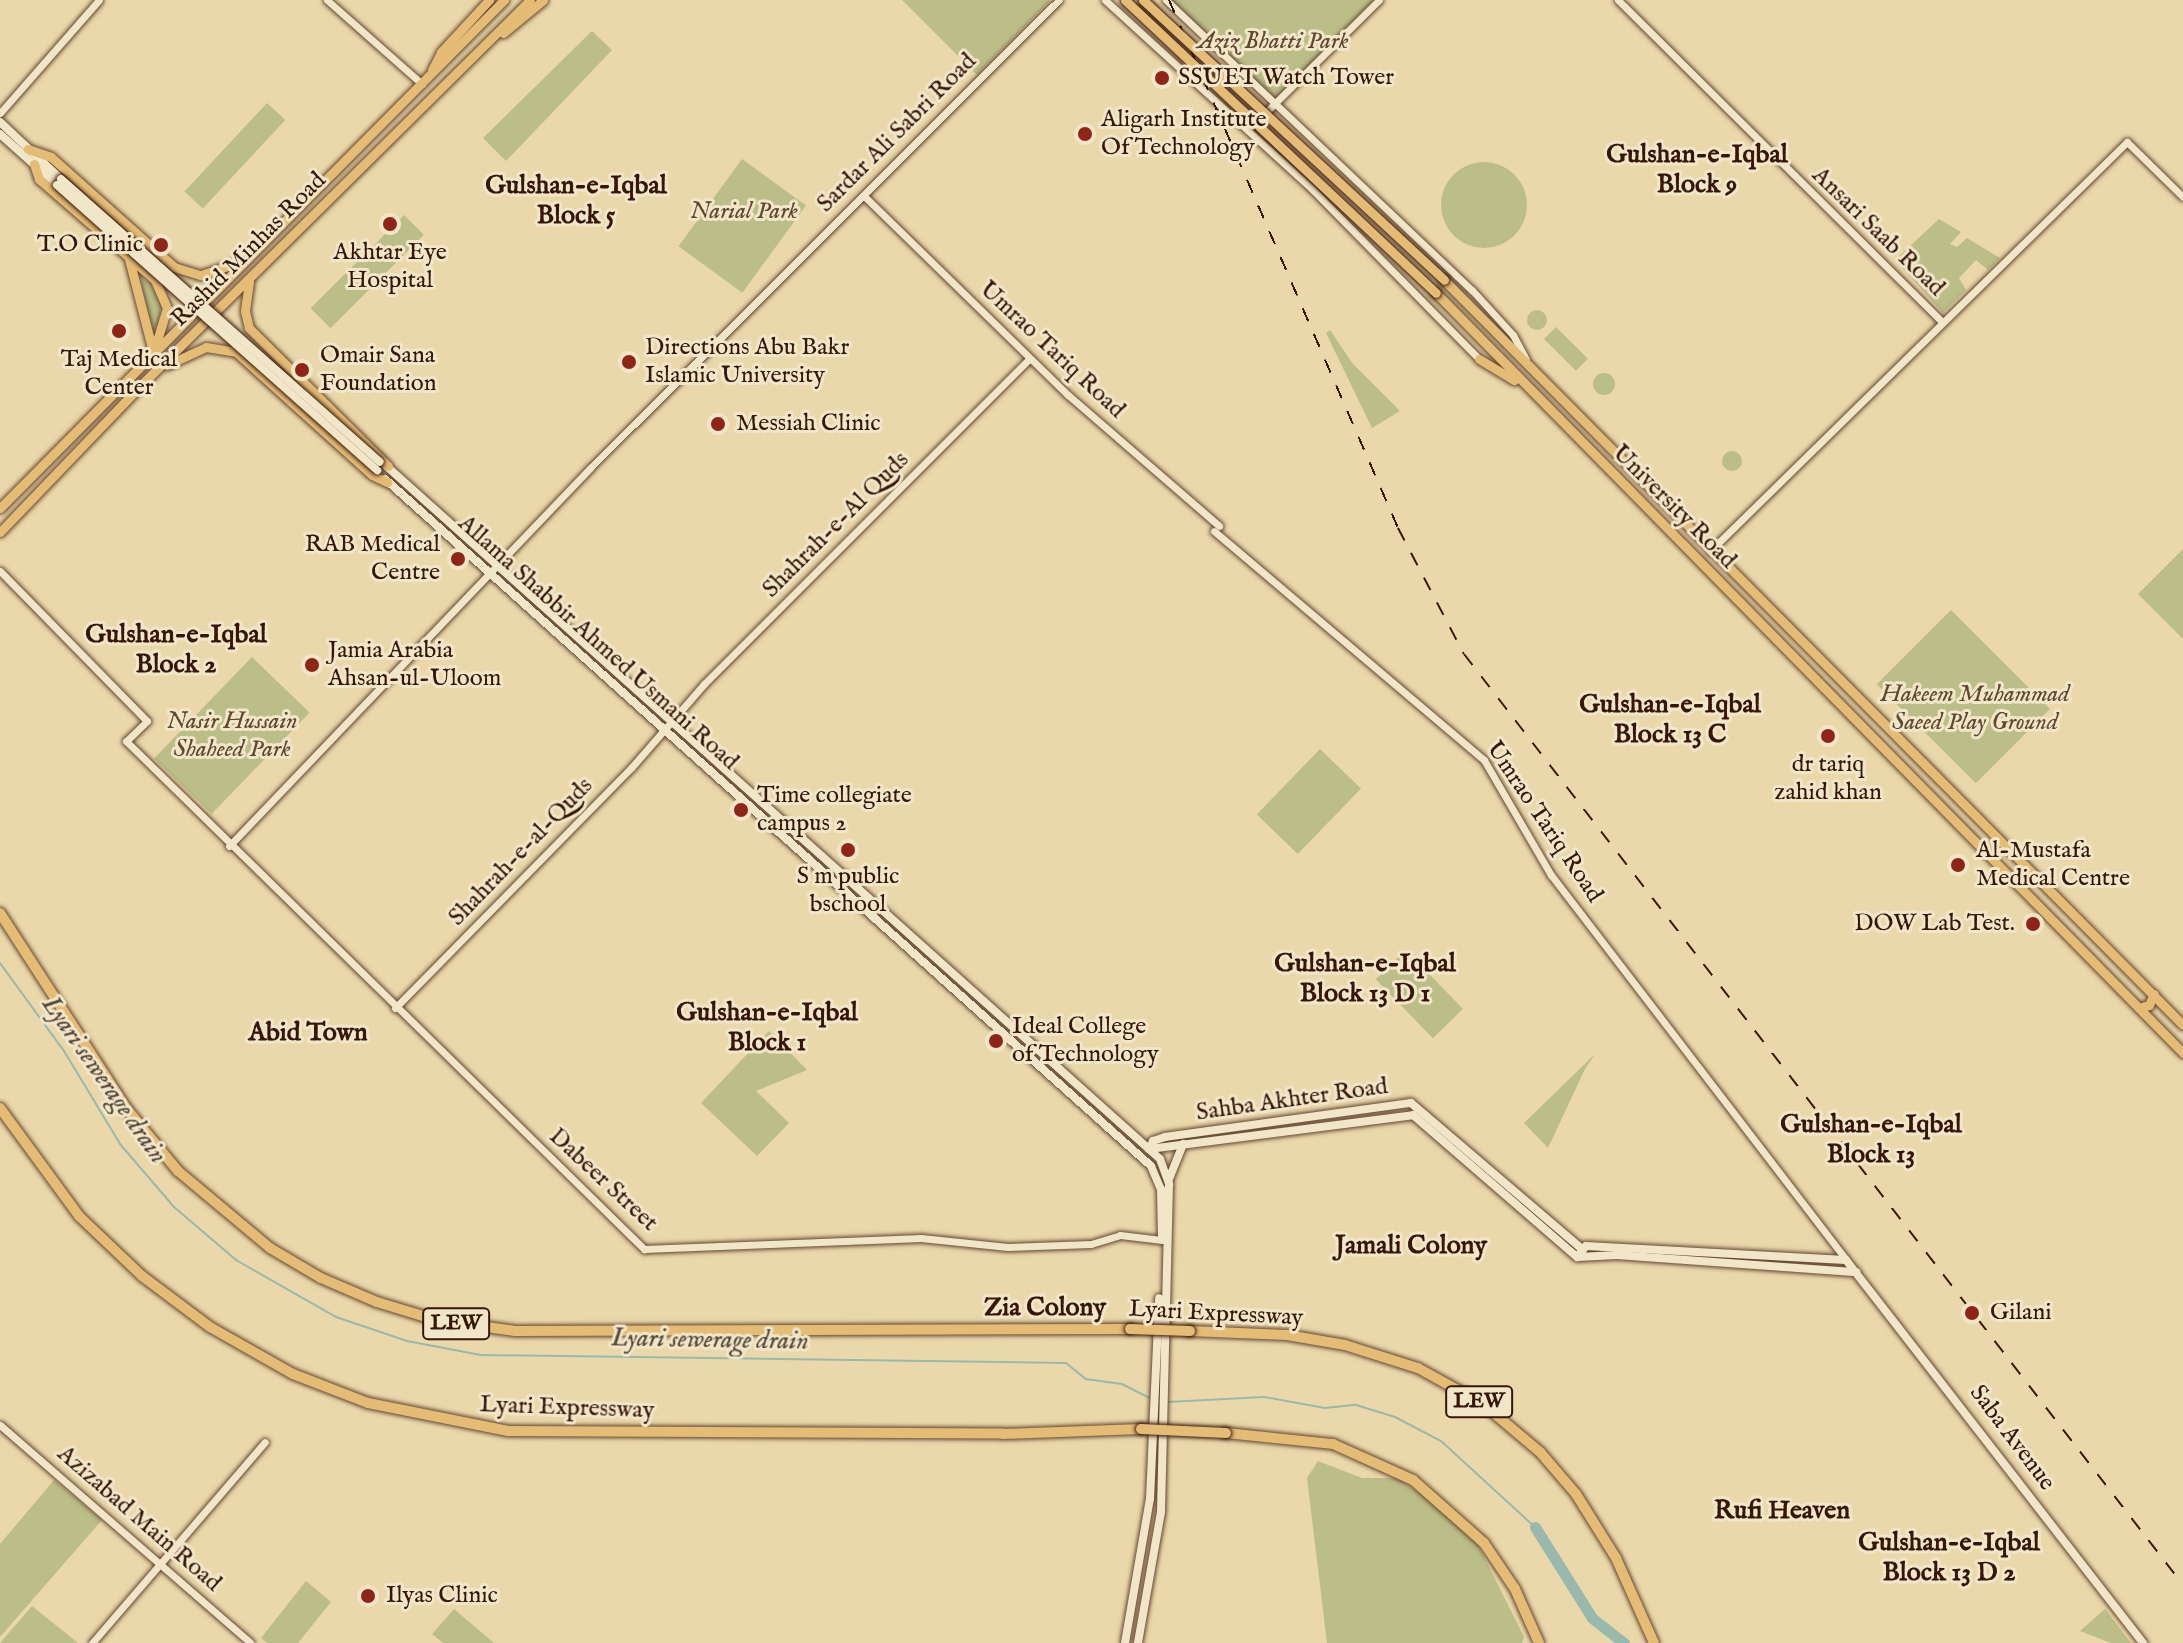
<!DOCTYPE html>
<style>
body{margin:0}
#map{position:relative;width:2183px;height:1643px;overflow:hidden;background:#ead8aa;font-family:"IM FELL English",serif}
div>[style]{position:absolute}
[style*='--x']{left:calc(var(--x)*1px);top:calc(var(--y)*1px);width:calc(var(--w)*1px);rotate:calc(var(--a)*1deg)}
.green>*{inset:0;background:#bbbe86;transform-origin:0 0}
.round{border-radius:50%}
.stream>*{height:2px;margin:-1px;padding:0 1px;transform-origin:1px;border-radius:1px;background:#98b9ac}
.river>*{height:11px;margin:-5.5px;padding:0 5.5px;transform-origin:5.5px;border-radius:5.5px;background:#98b9ac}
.roads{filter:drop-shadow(0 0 2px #644632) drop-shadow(0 0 2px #644632)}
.tertiary>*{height:7px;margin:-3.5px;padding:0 3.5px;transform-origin:3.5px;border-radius:3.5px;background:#f1e6c8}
.secondary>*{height:8px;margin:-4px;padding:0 4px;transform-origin:4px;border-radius:4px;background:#f1e6c8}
.primary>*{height:9px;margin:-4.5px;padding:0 4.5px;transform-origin:4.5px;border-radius:4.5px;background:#e5bc75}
.motorway>*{height:10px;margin:-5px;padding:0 5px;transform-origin:5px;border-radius:5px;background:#e5bc75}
.rail>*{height:2px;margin-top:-1px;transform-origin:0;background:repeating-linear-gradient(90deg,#37160a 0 14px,transparent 0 28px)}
.bridges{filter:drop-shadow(0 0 2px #37160a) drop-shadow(0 0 2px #37160a)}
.secondary-bridge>*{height:8px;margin:-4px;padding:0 4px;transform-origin:4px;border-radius:4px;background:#f1e6c8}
.primary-bridge>*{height:9px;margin:-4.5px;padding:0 4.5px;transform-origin:4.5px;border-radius:4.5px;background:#e5bc75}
.motorway-bridge>*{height:10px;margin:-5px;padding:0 5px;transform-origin:5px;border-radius:5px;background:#e5bc75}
.dots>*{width:22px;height:22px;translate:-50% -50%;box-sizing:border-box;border:4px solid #f1e6c8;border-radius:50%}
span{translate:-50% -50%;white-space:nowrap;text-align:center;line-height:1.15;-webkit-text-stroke:6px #f1e6c8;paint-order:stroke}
.shield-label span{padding:2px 6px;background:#f1e6c8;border:2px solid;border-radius:6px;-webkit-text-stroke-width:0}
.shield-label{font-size:22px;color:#37160a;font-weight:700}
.park-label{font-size:24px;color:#5f482f;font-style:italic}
.poi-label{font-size:24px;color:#37160a}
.left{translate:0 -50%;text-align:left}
.right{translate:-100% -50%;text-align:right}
.street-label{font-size:24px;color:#37160a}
.neighbourhood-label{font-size:26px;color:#37160a;font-weight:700}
.water-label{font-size:26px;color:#54473b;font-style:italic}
</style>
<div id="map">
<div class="green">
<i style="clip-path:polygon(902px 0,1051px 0,977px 75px)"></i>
<i style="clip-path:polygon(1165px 0,1378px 0,1276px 100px)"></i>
<i style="clip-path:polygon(592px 31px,612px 50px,506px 161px,483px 138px)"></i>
<i style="left:267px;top:103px;width:25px;height:121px;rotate:43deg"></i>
<i style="left:742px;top:159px;width:79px;height:108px;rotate:36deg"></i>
<i class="round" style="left:1441px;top:162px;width:86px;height:86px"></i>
<i style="left:404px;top:215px;width:28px;height:132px;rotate:45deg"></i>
<i style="clip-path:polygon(1939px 219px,1961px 232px,1950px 244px,1957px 247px,1967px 238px,2000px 258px,1988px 270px,1976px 260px,1959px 278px,1966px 290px,1943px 313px,1895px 260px)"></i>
<i style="clip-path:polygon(141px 278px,151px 284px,161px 306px,158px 324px,151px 331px)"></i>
<i class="round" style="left:1527px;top:310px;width:20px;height:20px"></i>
<i style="left:1556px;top:327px;width:45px;height:17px;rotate:45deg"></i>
<i style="clip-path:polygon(1330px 330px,1353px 364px,1400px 411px,1372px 428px,1326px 333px)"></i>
<i class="round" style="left:1593px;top:373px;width:22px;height:22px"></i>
<i class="round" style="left:1722px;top:451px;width:20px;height:20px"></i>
<i style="clip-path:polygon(2183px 549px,2183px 639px,2138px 594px)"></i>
<i style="left:1951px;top:610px;width:140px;height:105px;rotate:45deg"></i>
<i style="left:252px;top:657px;width:80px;height:141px;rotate:44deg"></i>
<i style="left:1320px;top:749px;width:57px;height:91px;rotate:44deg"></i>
<i style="left:1406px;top:950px;width:82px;height:42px;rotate:46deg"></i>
<i style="clip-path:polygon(769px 1031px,807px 1070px,756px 1091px,789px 1123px,757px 1156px,701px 1103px)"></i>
<i style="clip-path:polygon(1595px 1054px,1585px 1069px,1548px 1148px,1524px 1123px)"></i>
<i style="clip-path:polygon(1318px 1461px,1362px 1478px,1397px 1478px,1436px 1504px,1478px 1545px,1524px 1637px,1522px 1643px,1327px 1643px,1307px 1478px)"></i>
<i style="clip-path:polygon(54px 1480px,102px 1520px,0 1637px,0 1544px)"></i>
<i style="clip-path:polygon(306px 1581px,331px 1602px,298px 1643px,267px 1643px,261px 1638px)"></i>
<i style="clip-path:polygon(32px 1606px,78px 1643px,0 1643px)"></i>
<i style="clip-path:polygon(454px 1609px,494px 1643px,443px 1643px,432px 1634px)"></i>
<i style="clip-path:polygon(2105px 1609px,2131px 1643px,2111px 1643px,2080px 1631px)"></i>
</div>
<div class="stream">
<i style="--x:0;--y:963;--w:109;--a:54"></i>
<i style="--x:64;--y:1051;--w:109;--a:58.9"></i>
<i style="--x:120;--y:1144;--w:83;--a:49.4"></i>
<i style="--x:174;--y:1207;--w:82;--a:40.5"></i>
<i style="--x:236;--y:1260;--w:115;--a:29.7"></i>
<i style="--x:336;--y:1317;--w:75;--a:18.7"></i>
<i style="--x:407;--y:1341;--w:75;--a:10.7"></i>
<i style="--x:481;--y:1355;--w:585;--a:0.78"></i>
<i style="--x:1066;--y:1363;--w:26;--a:39"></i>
<i style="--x:1086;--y:1379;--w:36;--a:8"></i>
<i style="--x:1122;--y:1384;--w:35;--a:27"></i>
<i style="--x:1167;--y:1402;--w:97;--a:-3"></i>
<i style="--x:1264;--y:1397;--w:62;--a:10.2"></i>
<i style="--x:1325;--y:1408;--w:31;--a:-6"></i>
<i style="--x:1356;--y:1405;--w:41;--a:17.1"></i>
<i style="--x:1395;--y:1417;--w:52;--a:27.6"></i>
<i style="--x:1441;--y:1441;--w:127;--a:42.5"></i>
</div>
<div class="river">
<i style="--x:1535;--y:1527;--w:107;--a:57.9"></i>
<i style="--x:1592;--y:1618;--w:41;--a:38"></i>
</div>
<div class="roads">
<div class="tertiary">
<i style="--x:327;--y:0;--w:127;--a:41.5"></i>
<i style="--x:1105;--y:0;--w:280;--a:42.4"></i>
<i style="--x:1312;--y:189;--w:238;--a:45.5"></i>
<i style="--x:1166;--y:0;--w:422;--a:43.5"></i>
<i style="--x:1472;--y:290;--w:61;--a:47.7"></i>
<i style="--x:1513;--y:335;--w:27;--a:62"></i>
<i style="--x:1618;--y:0;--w:457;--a:44.8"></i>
<i style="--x:0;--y:113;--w:150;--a:-48.8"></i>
<i style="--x:1252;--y:126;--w:179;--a:-44.8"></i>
<i style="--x:864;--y:196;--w:285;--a:44.3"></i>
<i style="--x:1068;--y:395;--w:200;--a:40.9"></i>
<i style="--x:1214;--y:531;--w:354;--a:40.3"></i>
<i style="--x:1484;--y:760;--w:133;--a:59.8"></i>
<i style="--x:1551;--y:875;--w:485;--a:52.5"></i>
<i style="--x:1710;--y:551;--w:584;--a:-44.45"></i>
<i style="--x:2127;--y:142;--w:78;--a:44.5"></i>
<i style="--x:0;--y:571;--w:210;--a:45.6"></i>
<i style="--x:147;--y:721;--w:29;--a:136"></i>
<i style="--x:126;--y:741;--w:726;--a:44.44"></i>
<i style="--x:644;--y:1249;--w:277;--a:-2.3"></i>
<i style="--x:921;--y:1238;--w:87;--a:5.9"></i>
<i style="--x:1008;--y:1247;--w:83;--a:-2.1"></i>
<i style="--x:1091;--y:1244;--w:30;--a:-17"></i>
<i style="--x:1120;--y:1235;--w:42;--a:6.8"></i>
<i style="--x:229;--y:846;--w:524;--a:-46.31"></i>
<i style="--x:591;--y:467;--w:661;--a:-44.94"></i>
<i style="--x:395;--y:1008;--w:337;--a:-45.5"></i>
<i style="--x:631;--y:768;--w:111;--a:-49"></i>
<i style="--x:704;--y:684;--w:460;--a:-45"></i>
<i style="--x:0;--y:1425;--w:332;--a:41"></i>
<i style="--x:92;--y:1643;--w:265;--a:-49.3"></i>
</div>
<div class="secondary">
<i style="--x:0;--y:122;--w:83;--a:43.1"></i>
<i style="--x:0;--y:134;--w:76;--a:41.8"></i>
<i style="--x:383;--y:463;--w:1043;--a:41.85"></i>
<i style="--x:1160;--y:1159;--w:27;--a:70"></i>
<i style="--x:1169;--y:1184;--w:328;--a:91.4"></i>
<i style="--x:1161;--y:1512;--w:133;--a:100"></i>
<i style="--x:385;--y:479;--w:1029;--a:41.89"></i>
<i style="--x:1151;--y:1166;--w:25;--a:67"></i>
<i style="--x:1161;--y:1189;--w:48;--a:88.8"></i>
<i style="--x:1149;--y:1149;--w:9;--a:-63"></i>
<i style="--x:1153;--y:1141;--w:13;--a:-18"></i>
<i style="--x:1165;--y:1137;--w:248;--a:-7.9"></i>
<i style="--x:1411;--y:1103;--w:226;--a:40.5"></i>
<i style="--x:1149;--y:1149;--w:266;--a:-7.3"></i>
<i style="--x:1413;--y:1115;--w:217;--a:40.9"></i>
<i style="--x:1169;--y:1179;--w:38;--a:-68"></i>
<i style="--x:1577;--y:1257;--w:14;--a:-51"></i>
<i style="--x:1586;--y:1246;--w:260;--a:3.1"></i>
<i style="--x:1846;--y:1260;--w:485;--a:52.2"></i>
<i style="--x:1578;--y:1257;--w:39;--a:-3"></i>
<i style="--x:1617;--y:1255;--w:240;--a:4.1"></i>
<i style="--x:1125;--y:1643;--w:146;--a:-80.2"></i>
<i style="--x:1150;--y:1499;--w:201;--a:-87.4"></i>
</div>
<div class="primary">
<i style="--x:503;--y:33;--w:52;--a:-39.5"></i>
<i style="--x:432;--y:70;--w:20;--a:-63"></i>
<i style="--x:441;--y:52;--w:71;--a:-47.3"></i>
<i style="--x:28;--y:149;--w:24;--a:19"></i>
<i style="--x:51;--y:157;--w:165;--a:41.8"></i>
<i style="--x:174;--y:267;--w:28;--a:17"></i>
<i style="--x:201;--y:275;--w:41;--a:-18.4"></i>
<i style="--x:34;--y:164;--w:16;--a:72"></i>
<i style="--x:39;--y:179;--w:154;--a:41"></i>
<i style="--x:155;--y:280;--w:30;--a:67"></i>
<i style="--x:167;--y:308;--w:39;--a:107"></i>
<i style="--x:129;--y:259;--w:96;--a:75.5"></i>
<i style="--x:1444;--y:280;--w:1049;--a:45.23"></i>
<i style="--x:249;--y:282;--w:29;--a:98"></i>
<i style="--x:245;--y:311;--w:17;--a:77"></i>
<i style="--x:249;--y:328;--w:196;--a:44.8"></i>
<i style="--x:1436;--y:293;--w:1066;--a:45.49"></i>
<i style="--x:1479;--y:359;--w:41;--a:31"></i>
<i style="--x:167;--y:365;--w:43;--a:-24.8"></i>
<i style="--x:206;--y:347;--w:30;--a:9"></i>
<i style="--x:236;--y:352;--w:183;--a:42.1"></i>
<i style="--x:372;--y:475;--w:17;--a:25"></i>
<i style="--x:0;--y:508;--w:716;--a:-45.23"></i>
<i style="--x:0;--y:532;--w:204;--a:-46.2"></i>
<i style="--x:141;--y:385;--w:547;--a:-44.7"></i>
<i style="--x:2139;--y:1008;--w:10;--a:-17"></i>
<i style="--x:2149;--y:1005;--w:12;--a:-66"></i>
</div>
<div class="motorway">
<i style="--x:0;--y:913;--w:232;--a:57.1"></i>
<i style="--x:126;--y:1108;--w:82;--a:50.5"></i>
<i style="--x:178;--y:1171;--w:120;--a:39.9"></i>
<i style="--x:270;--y:1248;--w:59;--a:30.5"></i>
<i style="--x:321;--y:1278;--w:61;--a:23.2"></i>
<i style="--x:377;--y:1302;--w:62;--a:17"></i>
<i style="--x:436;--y:1320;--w:80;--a:7.9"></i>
<i style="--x:515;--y:1331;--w:615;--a:-0.19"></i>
<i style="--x:0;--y:1108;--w:134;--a:53.8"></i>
<i style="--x:79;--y:1216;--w:87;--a:43.6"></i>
<i style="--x:142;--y:1276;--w:85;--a:36.9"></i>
<i style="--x:210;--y:1327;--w:95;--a:29.5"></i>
<i style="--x:293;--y:1374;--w:80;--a:21.1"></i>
<i style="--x:368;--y:1403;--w:143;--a:11.3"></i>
<i style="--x:508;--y:1431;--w:495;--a:0.3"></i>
<i style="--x:1003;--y:1434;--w:138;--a:-2.1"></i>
<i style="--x:1190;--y:1331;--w:97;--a:2.4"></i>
<i style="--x:1287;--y:1335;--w:59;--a:9.8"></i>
<i style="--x:1345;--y:1345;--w:77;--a:17.5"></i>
<i style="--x:1418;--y:1368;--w:74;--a:29"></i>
<i style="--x:1483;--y:1404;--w:75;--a:40.1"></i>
<i style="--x:1540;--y:1452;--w:55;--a:49.4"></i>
<i style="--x:1576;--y:1494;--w:75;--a:58"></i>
<i style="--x:1616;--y:1558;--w:93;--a:65.9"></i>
<i style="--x:1226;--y:1433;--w:108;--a:5.9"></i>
<i style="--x:1333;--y:1444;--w:88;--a:24.2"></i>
<i style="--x:1413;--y:1480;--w:95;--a:41.6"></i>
<i style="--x:1484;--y:1543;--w:55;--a:56"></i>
<i style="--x:1515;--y:1589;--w:59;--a:66"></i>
</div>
</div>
<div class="rail">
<i style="--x:1169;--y:0;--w:576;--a:66.55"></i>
<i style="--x:1398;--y:528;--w:142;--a:62.4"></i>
<i style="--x:1464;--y:654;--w:1176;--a:52.32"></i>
</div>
<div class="bridges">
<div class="secondary-bridge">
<i style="--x:61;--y:179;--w:426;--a:41.6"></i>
<i style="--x:57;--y:185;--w:429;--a:41.7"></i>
</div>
<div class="primary-bridge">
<i style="--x:1125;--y:0;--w:427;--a:43.3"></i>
<i style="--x:1143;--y:0;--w:411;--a:42.9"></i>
</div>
<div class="motorway-bridge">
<i style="--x:1130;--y:1329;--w:60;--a:1.9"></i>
<i style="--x:1141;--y:1429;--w:85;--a:2.7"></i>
</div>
</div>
<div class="dots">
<i style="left:1162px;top:78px;background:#8f2418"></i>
<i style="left:1085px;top:134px;background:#8f2418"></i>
<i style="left:390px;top:224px;background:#8f2418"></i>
<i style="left:161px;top:245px;background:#8f2418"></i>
<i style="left:119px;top:331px;background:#8f2418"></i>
<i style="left:629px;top:362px;background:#8f2418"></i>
<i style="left:302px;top:370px;background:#8f2418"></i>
<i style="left:718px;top:424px;background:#8f2418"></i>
<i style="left:458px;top:559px;background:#8f2418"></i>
<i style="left:312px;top:665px;background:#8f2418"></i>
<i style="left:1828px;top:736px;background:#8f2418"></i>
<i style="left:741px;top:810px;background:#8f2418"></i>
<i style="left:848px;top:850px;background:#8f2418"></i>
<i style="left:1958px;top:865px;background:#8f2418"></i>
<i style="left:2033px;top:924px;background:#8f2418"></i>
<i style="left:996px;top:1041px;background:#8f2418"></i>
<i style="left:1972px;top:1313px;background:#8f2418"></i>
<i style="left:368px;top:1596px;background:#8f2418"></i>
</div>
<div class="shield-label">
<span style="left:456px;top:1324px">LEW</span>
<span style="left:1479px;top:1402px">LEW</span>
</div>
<div class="park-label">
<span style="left:1273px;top:42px">Aziz Bhatti Park</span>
<span style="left:744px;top:212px">Narial Park</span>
<span style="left:1975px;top:709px">Hakeem Muhammad<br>Saeed Play Ground</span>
<span style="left:232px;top:736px">Nasir Hussain<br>Shaheed Park</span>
</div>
<div class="poi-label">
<span class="left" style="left:1178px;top:78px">SSUET Watch Tower</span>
<span class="left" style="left:1101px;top:134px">Aligarh Institute<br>Of Technology</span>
<span class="right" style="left:143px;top:245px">T.O Clinic</span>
<span style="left:390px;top:267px">Akhtar Eye<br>Hospital</span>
<span class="left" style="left:645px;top:362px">Directions Abu Bakr<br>Islamic University</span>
<span class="left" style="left:320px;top:370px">Omair Sana<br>Foundation</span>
<span style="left:119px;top:374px">Taj Medical<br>Center</span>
<span class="left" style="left:736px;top:424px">Messiah Clinic</span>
<span class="right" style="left:440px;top:559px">RAB Medical<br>Centre</span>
<span class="left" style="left:328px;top:665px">Jamia Arabia<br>Ahsan-ul-Uloom</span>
<span style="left:1828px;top:779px">dr tariq<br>zahid khan</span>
<span class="left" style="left:757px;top:810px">Time collegiate<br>campus 2</span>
<span class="left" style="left:1976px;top:865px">Al-Mustafa<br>Medical Centre</span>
<span style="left:848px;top:891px">S m public<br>bschool</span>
<span class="right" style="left:2015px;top:924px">DOW Lab Test.</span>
<span class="left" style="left:1012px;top:1041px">Ideal College<br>of Technology</span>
<span class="left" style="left:1990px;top:1313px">Gilani</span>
<span class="left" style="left:386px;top:1596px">Ilyas Clinic</span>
</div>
<div class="street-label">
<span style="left:897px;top:133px;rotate:-45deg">Sardar Ali Sabri Road</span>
<span style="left:1878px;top:232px;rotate:44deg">Ansari Saab Road</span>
<span style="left:249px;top:250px;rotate:-45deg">Rashid Minhas Road</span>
<span style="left:1052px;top:350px;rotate:43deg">Umrao Tariq Road</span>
<span style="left:1674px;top:507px;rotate:45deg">University Road</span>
<span style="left:836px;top:525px;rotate:-45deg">Shahrah-e-Al Quds</span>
<span style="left:598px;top:643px;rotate:42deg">Allama Shabbir Ahmed Usmani Road</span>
<span style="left:1544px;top:822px;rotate:56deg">Umrao Tariq Road</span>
<span style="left:521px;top:852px;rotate:-46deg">Shahrah-e-al-Quds</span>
<span style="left:1292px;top:1100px;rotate:-8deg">Sahba Akhter Road</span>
<span style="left:603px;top:1180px;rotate:43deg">Dabeer Street</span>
<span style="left:1216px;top:1314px;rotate:3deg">Lyari Expressway</span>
<span style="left:567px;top:1408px;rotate:2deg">Lyari Expressway</span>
<span style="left:2012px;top:1438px;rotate:53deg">Saba Avenue</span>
<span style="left:139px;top:1519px;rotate:41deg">Azizabad Main Road</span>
</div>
<div class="neighbourhood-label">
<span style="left:1697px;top:170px">Gulshan-e-Iqbal<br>Block 9</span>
<span style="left:576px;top:201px">Gulshan-e-Iqbal<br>Block 5</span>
<span style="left:176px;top:650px">Gulshan-e-Iqbal<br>Block 2</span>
<span style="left:1670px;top:720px">Gulshan-e-Iqbal<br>Block 13 C</span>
<span style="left:1365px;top:979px">Gulshan-e-Iqbal<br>Block 13 D 1</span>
<span style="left:767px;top:1028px">Gulshan-e-Iqbal<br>Block 1</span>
<span style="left:308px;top:1033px">Abid Town</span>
<span style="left:1871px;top:1140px">Gulshan-e-Iqbal<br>Block 13</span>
<span style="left:1411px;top:1246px">Jamali Colony</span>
<span style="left:1045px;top:1308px">Zia Colony</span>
<span style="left:1782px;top:1511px">Rufi Heaven</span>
<span style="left:1949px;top:1558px">Gulshan-e-Iqbal<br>Block 13 D 2</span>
</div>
<div class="water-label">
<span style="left:104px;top:1080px;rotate:55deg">Lyari sewerage drain</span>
<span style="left:710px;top:1340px;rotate:1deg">Lyari sewerage drain</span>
</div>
</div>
